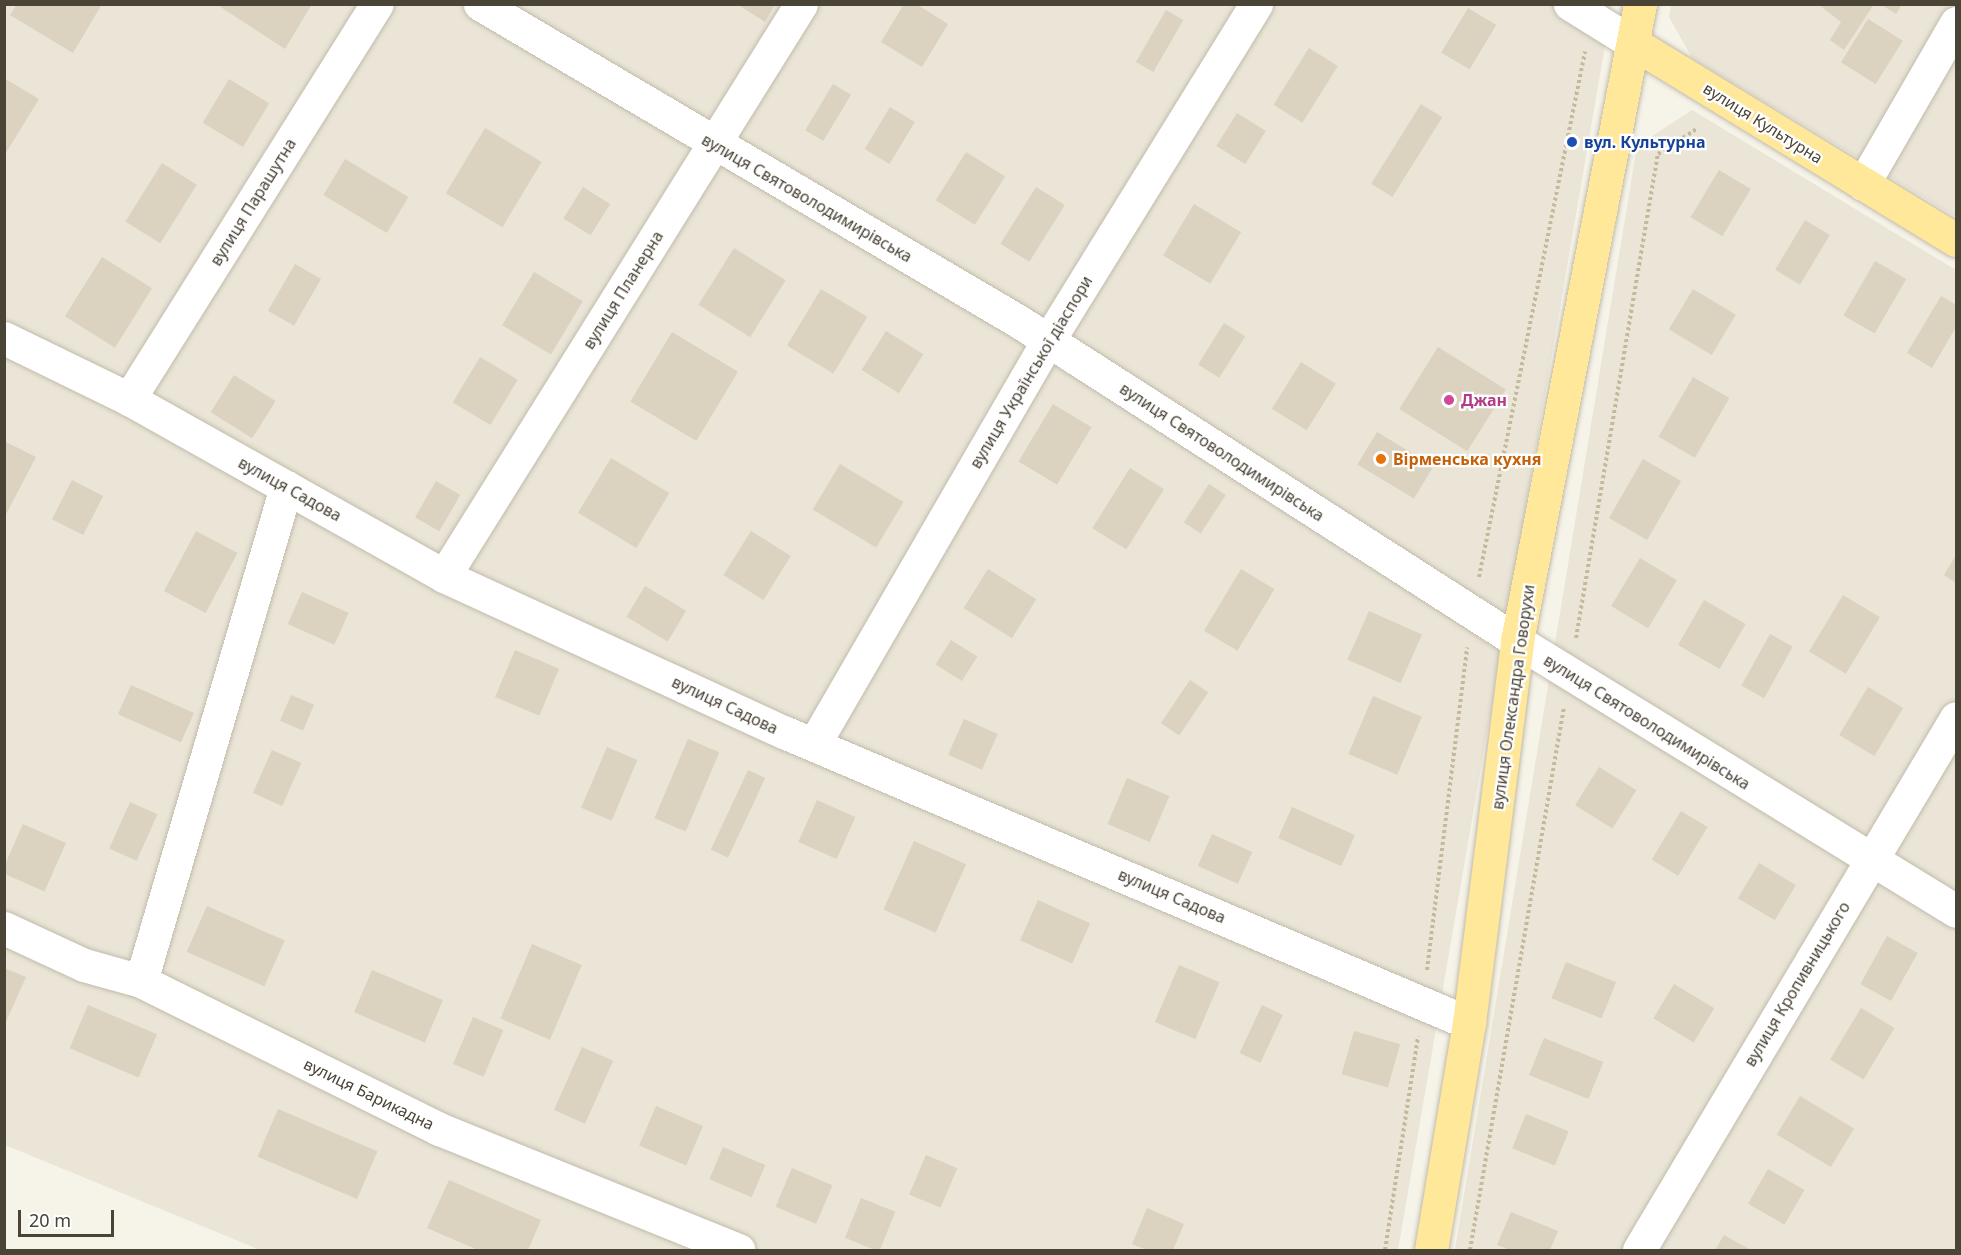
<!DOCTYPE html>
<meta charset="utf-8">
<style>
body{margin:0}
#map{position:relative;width:1961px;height:1255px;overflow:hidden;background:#f6f3e9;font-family:"Noto Sans",sans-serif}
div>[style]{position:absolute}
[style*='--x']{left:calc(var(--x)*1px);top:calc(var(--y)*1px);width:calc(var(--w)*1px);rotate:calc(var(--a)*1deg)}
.residential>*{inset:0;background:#eae5d7}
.building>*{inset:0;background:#dbd2c0;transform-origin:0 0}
.path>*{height:4px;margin-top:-2px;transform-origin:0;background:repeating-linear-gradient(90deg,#c5b99b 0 3px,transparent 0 6px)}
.roads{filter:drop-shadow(0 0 2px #c2bbab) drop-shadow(0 0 2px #c2bbab)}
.minor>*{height:33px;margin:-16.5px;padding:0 16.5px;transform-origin:16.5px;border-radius:16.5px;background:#fff}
.major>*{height:33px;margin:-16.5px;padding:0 16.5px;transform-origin:16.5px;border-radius:16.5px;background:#ffe899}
.dots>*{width:16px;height:16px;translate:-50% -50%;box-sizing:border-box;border:3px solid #fff;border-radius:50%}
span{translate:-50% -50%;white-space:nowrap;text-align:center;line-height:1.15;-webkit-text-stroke:4.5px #fff;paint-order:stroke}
.street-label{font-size:16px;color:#4a4437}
.transit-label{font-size:16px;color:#164399;font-weight:700}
.left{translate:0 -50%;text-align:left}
.hotel-label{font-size:16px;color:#b23c85;font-weight:700}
.food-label{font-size:16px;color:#c56008;font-weight:700}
.frame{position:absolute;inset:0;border:6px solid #4a4437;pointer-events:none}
.scale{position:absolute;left:18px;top:1210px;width:96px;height:27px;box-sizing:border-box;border:3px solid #4a4437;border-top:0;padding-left:8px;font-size:18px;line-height:21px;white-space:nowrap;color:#4a4437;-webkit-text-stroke:4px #fff;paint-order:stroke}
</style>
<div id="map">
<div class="residential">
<i style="clip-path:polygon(1671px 4px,1956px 5px,1956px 217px,1692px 58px,1669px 17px)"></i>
<i style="clip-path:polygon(4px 5px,1612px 5px,1398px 1250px,260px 1250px,5px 1145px)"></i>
<i style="clip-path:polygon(1692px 110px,1956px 270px,1956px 1250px,1455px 1250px,1637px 146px)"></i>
</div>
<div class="building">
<i style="clip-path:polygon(17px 4px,102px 4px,73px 53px,10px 15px)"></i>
<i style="clip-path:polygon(216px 4px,312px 4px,285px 49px)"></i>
<i style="clip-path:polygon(737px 4px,775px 4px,765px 22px)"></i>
<i style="clip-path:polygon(904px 4px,916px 4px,948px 24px,922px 67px,881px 42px)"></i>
<i style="clip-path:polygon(1818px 4px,1874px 4px,1844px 50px,1830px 40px,1841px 22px)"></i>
<i style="clip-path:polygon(1880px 4px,1902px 4px,1896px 14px)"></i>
<i style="left:1468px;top:8px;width:33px;height:52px;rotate:31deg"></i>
<i style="left:1166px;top:10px;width:20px;height:60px;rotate:30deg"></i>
<i style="left:1868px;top:19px;width:41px;height:51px;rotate:32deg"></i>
<i style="left:1309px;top:48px;width:34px;height:67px;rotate:32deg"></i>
<i style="clip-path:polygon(4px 78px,39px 99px,4px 156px)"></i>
<i style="left:229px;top:79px;width:47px;height:51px;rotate:31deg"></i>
<i style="left:833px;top:84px;width:21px;height:54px;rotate:31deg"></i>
<i style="left:1421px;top:104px;width:25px;height:94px;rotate:32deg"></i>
<i style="left:890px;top:107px;width:29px;height:49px;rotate:31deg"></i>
<i style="left:1237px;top:113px;width:34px;height:39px;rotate:32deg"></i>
<i style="left:485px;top:128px;width:66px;height:76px;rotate:31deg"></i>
<i style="left:966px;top:152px;width:46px;height:57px;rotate:32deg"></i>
<i style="left:345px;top:159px;width:74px;height:42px;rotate:31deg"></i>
<i style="left:162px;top:163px;width:41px;height:69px;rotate:32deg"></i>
<i style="left:1719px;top:170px;width:37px;height:55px;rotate:31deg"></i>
<i style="left:583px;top:187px;width:32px;height:37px;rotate:32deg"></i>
<i style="left:1036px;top:187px;width:34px;height:67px;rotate:32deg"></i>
<i style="left:1194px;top:204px;width:55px;height:60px;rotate:31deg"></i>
<i style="left:1805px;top:220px;width:29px;height:58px;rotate:31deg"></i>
<i style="left:734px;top:248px;width:61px;height:67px;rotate:32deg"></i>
<i style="left:102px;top:257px;width:59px;height:70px;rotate:32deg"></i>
<i style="left:1875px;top:261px;width:36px;height:63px;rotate:30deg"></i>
<i style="left:295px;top:264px;width:30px;height:54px;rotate:30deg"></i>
<i style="left:534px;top:272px;width:57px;height:62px;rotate:31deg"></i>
<i style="left:821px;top:289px;width:54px;height:66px;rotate:31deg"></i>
<i style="left:1693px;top:289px;width:50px;height:47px;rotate:31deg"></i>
<i style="clip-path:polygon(1941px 296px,1956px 305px,1956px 327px,1932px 368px,1907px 353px)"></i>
<i style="left:1224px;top:323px;width:25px;height:49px;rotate:32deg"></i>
<i style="left:886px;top:331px;width:44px;height:46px;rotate:32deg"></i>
<i style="left:672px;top:332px;width:77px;height:81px;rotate:31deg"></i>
<i style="left:1438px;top:347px;width:80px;height:73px;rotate:32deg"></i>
<i style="left:480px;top:357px;width:44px;height:53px;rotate:31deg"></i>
<i style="left:1301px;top:362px;width:41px;height:55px;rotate:32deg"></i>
<i style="left:234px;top:375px;width:49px;height:44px;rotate:32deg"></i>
<i style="left:1693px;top:377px;width:42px;height:69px;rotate:30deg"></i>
<i style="left:1053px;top:404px;width:45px;height:67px;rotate:31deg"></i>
<i style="left:1377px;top:432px;width:66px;height:38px;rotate:31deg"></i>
<i style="clip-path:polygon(4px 441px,36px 457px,4px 518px)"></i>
<i style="left:611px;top:458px;width:68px;height:64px;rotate:31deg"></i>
<i style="left:1643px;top:459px;width:44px;height:68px;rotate:30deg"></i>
<i style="left:840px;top:464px;width:74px;height:53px;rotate:31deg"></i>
<i style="left:1130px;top:468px;width:40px;height:71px;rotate:32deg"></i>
<i style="left:72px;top:480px;width:35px;height:44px;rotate:27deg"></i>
<i style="left:436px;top:481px;width:28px;height:42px;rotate:30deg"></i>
<i style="left:1209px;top:484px;width:20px;height:46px;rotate:33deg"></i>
<i style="left:196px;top:531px;width:47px;height:68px;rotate:28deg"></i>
<i style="left:751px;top:531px;width:47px;height:52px;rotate:32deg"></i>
<i style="clip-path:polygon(1956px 555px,1956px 583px,1944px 575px)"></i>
<i style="left:1640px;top:558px;width:43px;height:56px;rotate:31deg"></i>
<i style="left:988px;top:569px;width:57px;height:46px;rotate:32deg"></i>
<i style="left:1241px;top:569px;width:39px;height:72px;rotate:31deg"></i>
<i style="left:645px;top:586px;width:48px;height:36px;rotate:31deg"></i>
<i style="left:302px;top:592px;width:51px;height:35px;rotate:24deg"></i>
<i style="left:1843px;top:595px;width:43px;height:66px;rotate:31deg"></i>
<i style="left:1704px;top:600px;width:48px;height:52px;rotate:30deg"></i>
<i style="left:1369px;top:611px;width:58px;height:53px;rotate:24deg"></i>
<i style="left:1770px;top:634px;width:26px;height:59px;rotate:29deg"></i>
<i style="left:951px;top:640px;width:31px;height:29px;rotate:32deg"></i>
<i style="left:515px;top:650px;width:48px;height:51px;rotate:23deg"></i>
<i style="left:1190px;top:680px;width:22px;height:52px;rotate:34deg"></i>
<i style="left:131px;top:685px;width:69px;height:32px;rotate:24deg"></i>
<i style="left:1868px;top:687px;width:41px;height:56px;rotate:31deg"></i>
<i style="left:291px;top:695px;width:25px;height:28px;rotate:23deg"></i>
<i style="left:1373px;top:696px;width:53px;height:63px;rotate:23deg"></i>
<i style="left:964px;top:719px;width:37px;height:39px;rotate:24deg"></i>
<i style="left:688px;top:739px;width:34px;height:86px;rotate:23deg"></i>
<i style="left:607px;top:747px;width:33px;height:66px;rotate:23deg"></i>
<i style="left:272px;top:750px;width:32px;height:47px;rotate:24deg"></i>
<i style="left:1599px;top:767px;width:44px;height:45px;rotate:32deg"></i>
<i style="left:748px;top:770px;width:19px;height:88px;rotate:25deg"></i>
<i style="left:1127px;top:778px;width:46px;height:50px;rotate:23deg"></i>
<i style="left:817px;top:800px;width:42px;height:46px;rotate:24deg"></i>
<i style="left:130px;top:802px;width:30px;height:51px;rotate:24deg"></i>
<i style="left:1292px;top:807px;width:69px;height:34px;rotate:24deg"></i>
<i style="left:1681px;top:811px;width:31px;height:57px;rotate:31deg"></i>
<i style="left:23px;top:824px;width:47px;height:53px;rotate:24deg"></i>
<i style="left:1212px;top:834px;width:44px;height:35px;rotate:24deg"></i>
<i style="left:914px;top:841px;width:57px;height:75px;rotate:24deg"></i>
<i style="left:1759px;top:863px;width:43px;height:41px;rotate:31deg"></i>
<i style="left:1038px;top:900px;width:57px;height:44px;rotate:24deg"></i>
<i style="left:207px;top:906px;width:85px;height:50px;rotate:24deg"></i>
<i style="left:1887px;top:936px;width:35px;height:55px;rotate:29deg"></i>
<i style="left:532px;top:944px;width:54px;height:81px;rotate:23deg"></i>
<i style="left:1566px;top:962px;width:54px;height:39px;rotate:22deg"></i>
<i style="left:1179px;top:965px;width:44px;height:62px;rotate:23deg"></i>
<i style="clip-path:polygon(4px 968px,26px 977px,4px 1026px)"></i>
<i style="left:372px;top:970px;width:77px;height:46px;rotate:23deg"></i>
<i style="left:1674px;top:984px;width:47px;height:40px;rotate:31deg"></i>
<i style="left:88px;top:1005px;width:75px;height:47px;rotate:23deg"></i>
<i style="left:1262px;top:1005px;width:23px;height:53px;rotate:25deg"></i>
<i style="left:1861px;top:1008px;width:39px;height:60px;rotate:31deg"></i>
<i style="left:473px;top:1017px;width:33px;height:51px;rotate:23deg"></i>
<i style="left:1354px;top:1031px;width:48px;height:45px;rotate:16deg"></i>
<i style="left:1544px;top:1038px;width:64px;height:40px;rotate:22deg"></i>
<i style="left:582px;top:1047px;width:34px;height:69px;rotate:24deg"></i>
<i style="left:1800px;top:1096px;width:63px;height:45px;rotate:31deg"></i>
<i style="left:656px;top:1106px;width:51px;height:43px;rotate:23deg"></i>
<i style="left:278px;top:1109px;width:108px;height:52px;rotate:23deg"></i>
<i style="left:1526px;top:1114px;width:46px;height:37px;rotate:22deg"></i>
<i style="left:723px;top:1147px;width:46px;height:35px;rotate:23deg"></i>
<i style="left:926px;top:1155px;width:34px;height:43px;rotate:23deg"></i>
<i style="left:792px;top:1168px;width:44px;height:42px;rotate:23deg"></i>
<i style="left:1768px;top:1169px;width:42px;height:40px;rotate:30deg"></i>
<i style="clip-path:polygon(449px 1180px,541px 1220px,528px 1250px,478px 1250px,427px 1228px)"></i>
<i style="left:861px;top:1198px;width:37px;height:43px;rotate:22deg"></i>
<i style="clip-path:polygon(1147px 1208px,1184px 1224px,1173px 1250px,1147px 1250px,1132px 1244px)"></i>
<i style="clip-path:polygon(1511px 1212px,1558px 1231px,1550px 1250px,1510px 1250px,1497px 1245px)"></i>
<i style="clip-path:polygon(1724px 1235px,1751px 1250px,1715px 1250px)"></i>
</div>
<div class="path">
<i style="--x:1479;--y:577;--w:536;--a:-78.59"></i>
<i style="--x:1576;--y:638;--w:491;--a:-80.4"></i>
<i style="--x:1658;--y:154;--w:48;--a:-33"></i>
<i style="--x:1427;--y:970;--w:325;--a:-82.9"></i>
<i style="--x:1385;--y:1250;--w:216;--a:-81.2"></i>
<i style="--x:1470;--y:1250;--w:551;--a:-80.18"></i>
</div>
<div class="roads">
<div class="minor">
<i style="--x:480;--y:4;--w:624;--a:30.51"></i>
<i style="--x:1018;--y:321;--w:593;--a:32.67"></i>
<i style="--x:1517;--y:641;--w:515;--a:31.59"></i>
<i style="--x:1570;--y:4;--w:74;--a:31.8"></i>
<i style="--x:1863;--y:184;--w:186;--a:-60"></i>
<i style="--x:4;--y:338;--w:139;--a:26"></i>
<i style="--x:129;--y:399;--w:361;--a:29.3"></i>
<i style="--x:444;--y:576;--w:376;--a:24.7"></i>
<i style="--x:786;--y:733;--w:742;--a:23.01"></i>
<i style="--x:129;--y:399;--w:466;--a:-57.9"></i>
<i style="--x:444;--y:576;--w:674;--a:-58.03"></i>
<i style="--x:814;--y:744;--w:466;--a:-59.9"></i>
<i style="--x:1048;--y:341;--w:396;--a:-58.3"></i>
<i style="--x:4;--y:928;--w:88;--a:24.8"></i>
<i style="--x:84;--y:965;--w:59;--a:15.7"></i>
<i style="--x:141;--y:981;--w:333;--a:26.4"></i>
<i style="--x:439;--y:1129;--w:323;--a:22"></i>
<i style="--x:141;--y:981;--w:515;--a:-73.64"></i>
<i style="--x:1639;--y:1250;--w:619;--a:-59.21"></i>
</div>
<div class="major">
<i style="--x:1633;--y:43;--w:378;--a:31.4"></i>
<i style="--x:1431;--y:1250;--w:230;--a:-80.5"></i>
<i style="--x:1469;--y:1023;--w:385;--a:-82.8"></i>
<i style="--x:1517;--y:641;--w:649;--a:-79.07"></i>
</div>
</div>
<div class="dots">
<i style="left:1572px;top:142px;background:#1a4fb4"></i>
<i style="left:1449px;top:400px;background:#d1479c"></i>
<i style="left:1381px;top:459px;background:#e8710a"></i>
</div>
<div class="street-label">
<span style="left:1763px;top:123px;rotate:32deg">вулиця Культурна</span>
<span style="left:807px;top:198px;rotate:30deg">вулиця Святоволодимирівська</span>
<span style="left:253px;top:202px;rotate:-58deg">вулиця Парашутна</span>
<span style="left:623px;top:290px;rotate:-58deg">вулиця Планерна</span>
<span style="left:1031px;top:372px;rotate:-59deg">вулиця Української діаспори</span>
<span style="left:1222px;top:452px;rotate:33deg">вулиця Святоволодимирівська</span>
<span style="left:290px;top:489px;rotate:29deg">вулиця Садова</span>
<span style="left:1513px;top:697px;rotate:-82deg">вулиця Олександра Говорухи</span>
<span style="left:725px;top:705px;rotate:25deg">вулиця Садова</span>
<span style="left:1647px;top:722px;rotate:32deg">вулиця Святоволодимирівська</span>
<span style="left:1172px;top:896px;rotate:23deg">вулиця Садова</span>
<span style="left:1797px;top:984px;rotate:-59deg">вулиця Кропивницького</span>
<span style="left:369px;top:1094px;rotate:26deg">вулиця Барикадна</span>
</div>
<div class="transit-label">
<span class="left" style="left:1584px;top:142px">вул. Культурна</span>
</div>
<div class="hotel-label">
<span class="left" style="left:1461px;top:400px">Джан</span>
</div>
<div class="food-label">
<span class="left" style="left:1393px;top:459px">Вірменська кухня</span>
</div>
<div class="frame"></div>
<div class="scale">20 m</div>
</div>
